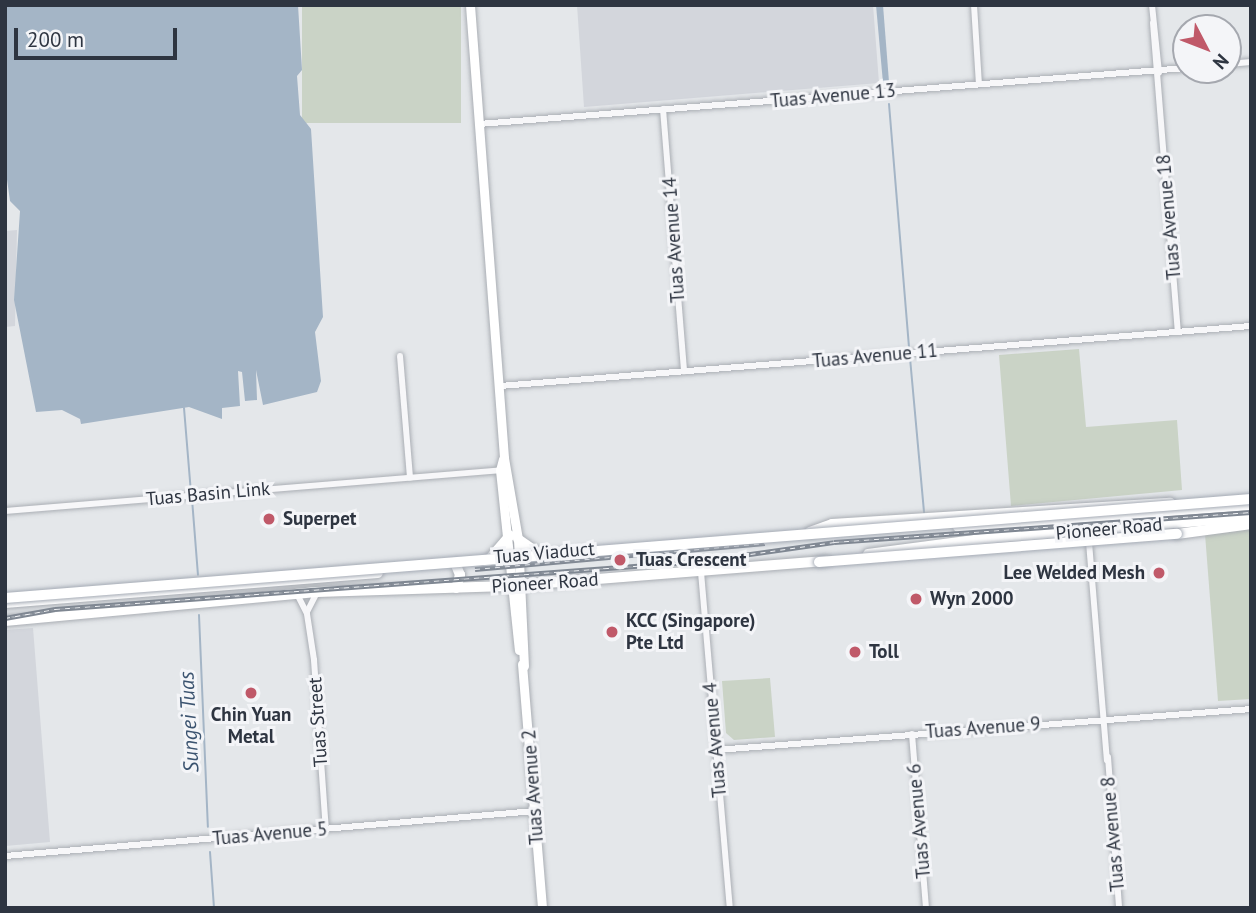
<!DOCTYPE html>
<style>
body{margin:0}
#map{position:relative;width:1256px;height:913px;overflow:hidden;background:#e4e7ea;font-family:"PT Sans",sans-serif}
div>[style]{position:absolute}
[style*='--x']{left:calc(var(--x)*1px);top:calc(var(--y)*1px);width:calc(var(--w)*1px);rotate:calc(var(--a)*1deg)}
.built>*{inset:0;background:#d3d6dc}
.green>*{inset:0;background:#cad3c6;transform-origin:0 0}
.water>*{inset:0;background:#a4b5c6}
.stream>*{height:2px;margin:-1px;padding:0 1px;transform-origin:1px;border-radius:1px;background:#a4b5c6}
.roads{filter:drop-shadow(0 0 2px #aaaeb4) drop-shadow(0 0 2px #aaaeb4)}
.street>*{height:6px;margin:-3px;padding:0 3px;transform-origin:3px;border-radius:3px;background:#f7f7f9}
.secondary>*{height:9px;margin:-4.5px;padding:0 4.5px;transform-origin:4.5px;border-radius:4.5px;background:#fff}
.primary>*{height:10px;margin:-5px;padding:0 5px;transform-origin:5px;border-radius:5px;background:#fff}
.rail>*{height:4.5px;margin-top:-2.25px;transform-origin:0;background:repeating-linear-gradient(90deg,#f4f5f8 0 5px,#7f8792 0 10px);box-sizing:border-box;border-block:2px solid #7f8792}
.bridges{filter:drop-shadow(0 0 2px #a5abb5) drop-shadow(0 0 2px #a5abb5)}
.primary-bridge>*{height:10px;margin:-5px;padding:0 5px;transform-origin:5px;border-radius:5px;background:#fff}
.dots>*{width:19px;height:19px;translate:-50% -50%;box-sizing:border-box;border:4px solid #f4f5f8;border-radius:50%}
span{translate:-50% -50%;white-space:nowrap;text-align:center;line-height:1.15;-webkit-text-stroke:6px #f4f5f8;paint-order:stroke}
.street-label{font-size:19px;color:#2e3541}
.poi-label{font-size:19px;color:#2e3541;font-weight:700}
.left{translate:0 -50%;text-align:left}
.right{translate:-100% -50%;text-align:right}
.water-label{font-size:21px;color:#3c5470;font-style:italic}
.frame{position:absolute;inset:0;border:7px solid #2e3541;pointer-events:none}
.north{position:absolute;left:1172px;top:14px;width:70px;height:70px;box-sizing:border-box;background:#f4f5f8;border:2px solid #a5a8af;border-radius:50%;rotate:132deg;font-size:19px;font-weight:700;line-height:28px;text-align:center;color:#2e3541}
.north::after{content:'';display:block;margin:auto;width:24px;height:32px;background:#c05969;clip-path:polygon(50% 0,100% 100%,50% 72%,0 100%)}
.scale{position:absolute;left:14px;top:28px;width:163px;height:32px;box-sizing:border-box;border:4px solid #2e3541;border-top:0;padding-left:9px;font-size:21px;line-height:24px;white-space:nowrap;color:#2e3541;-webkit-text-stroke:5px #f4f5f8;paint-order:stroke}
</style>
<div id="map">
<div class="built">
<i style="clip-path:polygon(577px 5px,873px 5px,879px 83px,584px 107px)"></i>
<i style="clip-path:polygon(17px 230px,15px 326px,5px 327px,5px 231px)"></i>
<i style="clip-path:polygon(33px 628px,50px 842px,5px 846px,5px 630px)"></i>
</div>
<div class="green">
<i style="left:302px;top:5px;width:159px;height:118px"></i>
<i style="clip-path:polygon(1079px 349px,1086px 427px,1177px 420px,1182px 490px,1011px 506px,999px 355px)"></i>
<i style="clip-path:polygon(1251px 528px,1251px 699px,1218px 701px,1205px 534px)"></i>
<i style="clip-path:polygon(770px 678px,775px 737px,734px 740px,726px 733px,722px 681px)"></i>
</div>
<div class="water">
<i style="clip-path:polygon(5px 5px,298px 5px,302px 70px,297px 76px,300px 115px,311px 129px,323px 317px,315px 332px,321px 381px,317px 392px,263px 405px,256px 370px,257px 400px,245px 401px,242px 372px,238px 371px,240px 406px,222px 408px,222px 419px,189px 407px,81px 424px,80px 419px,62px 410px,36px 412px,14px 300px,20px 211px,10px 201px,5px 165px)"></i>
<i style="clip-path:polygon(876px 5px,883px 5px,889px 82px,883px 83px)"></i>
</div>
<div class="stream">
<i style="--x:889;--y:104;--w:245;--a:85.3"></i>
<i style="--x:910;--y:358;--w:156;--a:84.8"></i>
<i style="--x:184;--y:408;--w:86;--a:85.3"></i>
<i style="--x:192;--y:499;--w:76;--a:85.5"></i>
<i style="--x:199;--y:615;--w:212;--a:87.6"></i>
<i style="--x:210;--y:852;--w:56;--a:85.9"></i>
</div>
<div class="roads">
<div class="street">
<i style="--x:974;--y:5;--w:79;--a:86.4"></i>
<i style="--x:1152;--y:5;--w:68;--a:84.1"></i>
<i style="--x:1153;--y:23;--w:309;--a:85.4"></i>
<i style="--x:1228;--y:64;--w:23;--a:-5"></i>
<i style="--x:663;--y:109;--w:263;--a:85.4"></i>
<i style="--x:479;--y:124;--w:709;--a:-4.53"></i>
<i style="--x:400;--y:356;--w:122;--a:85.3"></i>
<i style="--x:500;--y:386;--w:753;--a:-4.57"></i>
<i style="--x:5;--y:511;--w:499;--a:-4.7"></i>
<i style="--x:1087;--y:518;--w:243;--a:85.3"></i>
<i style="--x:701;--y:572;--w:337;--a:85.1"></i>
<i style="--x:297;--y:594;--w:22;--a:63"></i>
<i style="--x:307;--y:614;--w:47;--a:81.3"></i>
<i style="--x:314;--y:660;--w:170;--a:86"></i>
<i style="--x:307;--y:612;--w:22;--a:-63"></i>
<i style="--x:912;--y:734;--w:175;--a:85.4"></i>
<i style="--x:716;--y:750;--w:537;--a:-4.38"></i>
<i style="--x:1108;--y:757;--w:151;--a:85.8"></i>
<i style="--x:5;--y:856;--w:532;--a:-4.85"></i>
</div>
<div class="secondary">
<i style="--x:470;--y:5;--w:454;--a:85.7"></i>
<i style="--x:504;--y:458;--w:82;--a:80.2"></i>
<i style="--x:518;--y:539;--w:127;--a:87.3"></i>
<i style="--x:503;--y:459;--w:11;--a:105"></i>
<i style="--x:500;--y:470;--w:181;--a:84"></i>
<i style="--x:522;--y:664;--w:245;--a:85.3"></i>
</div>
<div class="primary">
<i style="--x:958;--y:527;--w:294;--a:-4.3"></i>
<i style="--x:810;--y:532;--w:23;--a:-20"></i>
<i style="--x:832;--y:524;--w:339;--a:-3.6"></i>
<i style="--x:1177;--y:534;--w:75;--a:-7.7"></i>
<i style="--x:518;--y:539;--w:29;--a:35"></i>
<i style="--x:868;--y:554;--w:115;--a:-7.5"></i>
<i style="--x:982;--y:539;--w:270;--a:-4.7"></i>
<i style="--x:487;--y:562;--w:35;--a:-49"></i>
<i style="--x:456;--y:588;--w:14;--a:-73"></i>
<i style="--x:460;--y:575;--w:11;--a:-112"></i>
<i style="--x:5;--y:603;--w:374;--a:-4.6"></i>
<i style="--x:5;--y:621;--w:313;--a:-5.3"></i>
<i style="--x:317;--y:592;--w:191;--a:-1.8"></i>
<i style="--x:508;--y:586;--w:319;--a:-4.5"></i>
</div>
</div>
<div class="rail">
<i style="--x:475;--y:569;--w:291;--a:-5.1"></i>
<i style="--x:5;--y:618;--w:51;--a:-10.2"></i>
<i style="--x:55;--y:609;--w:648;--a:-4.25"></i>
<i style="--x:701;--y:561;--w:134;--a:-8.1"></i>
<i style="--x:834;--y:542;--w:418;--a:-4.1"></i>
</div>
<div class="bridges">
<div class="primary-bridge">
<i style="--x:819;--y:562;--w:359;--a:-4.5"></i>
<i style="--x:5;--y:598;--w:1250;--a:-4.54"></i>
</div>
</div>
<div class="dots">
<i style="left:269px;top:519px;background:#c05969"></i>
<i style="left:620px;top:560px;background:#c05969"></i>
<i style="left:1159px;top:573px;background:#c05969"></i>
<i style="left:916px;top:599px;background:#c05969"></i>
<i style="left:612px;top:632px;background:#c05969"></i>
<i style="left:855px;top:652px;background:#c05969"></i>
<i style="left:251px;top:693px;background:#c05969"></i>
</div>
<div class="street-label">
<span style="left:833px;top:96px;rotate:-5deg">Tuas Avenue 13</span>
<span style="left:1169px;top:217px;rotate:-95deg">Tuas Avenue 18</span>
<span style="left:674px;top:240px;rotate:-94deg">Tuas Avenue 14</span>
<span style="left:875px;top:356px;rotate:-5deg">Tuas Avenue 11</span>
<span style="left:208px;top:494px;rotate:-5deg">Tuas Basin Link</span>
<span style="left:1109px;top:529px;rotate:-5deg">Pioneer Road</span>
<span style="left:544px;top:553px;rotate:-5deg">Tuas Viaduct</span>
<span style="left:545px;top:583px;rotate:-4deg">Pioneer Road</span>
<span style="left:318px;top:722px;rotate:-94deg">Tuas Street</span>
<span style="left:983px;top:728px;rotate:-4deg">Tuas Avenue 9</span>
<span style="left:715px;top:740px;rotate:-95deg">Tuas Avenue 4</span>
<span style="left:533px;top:787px;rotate:-94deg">Tuas Avenue 2</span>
<span style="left:919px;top:821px;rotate:-95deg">Tuas Avenue 6</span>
<span style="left:270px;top:834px;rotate:-5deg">Tuas Avenue 5</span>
<span style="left:1113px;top:834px;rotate:-95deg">Tuas Avenue 8</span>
</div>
<div class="poi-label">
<span class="left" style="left:283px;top:519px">Superpet</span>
<span class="left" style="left:636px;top:560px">Tuas Crescent</span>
<span class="right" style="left:1145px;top:573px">Lee Welded Mesh</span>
<span class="left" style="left:930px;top:599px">Wyn 2000</span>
<span class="left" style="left:626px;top:632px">KCC (Singapore)<br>Pte Ltd</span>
<span class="left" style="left:869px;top:652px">Toll</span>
<span style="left:251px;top:726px">Chin Yuan<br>Metal</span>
</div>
<div class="water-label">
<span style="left:189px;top:722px;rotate:-93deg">Sungei Tuas</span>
</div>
<div class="frame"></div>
<div class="north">N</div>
<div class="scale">200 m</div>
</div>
